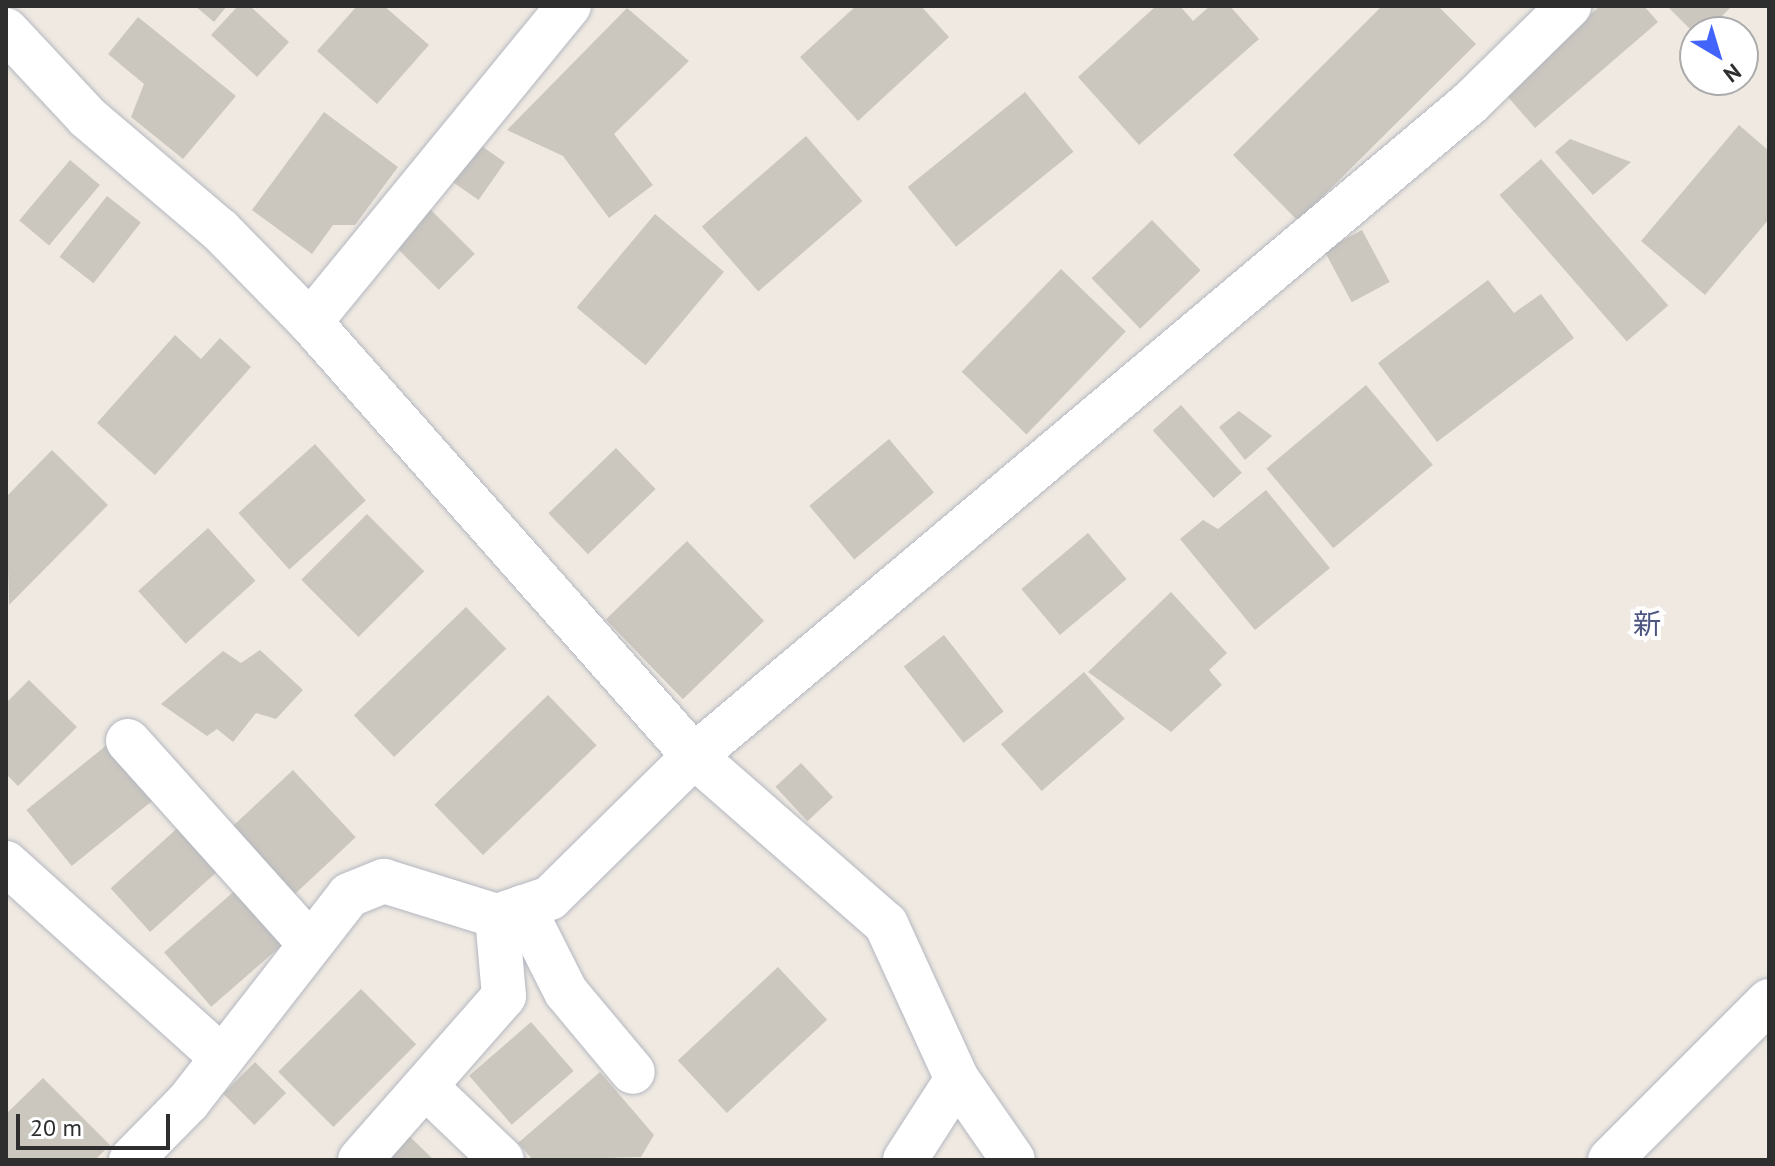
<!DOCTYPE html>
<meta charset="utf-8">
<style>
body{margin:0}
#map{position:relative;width:1775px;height:1166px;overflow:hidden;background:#efe9e1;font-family:"PT Sans","Noto Sans JP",sans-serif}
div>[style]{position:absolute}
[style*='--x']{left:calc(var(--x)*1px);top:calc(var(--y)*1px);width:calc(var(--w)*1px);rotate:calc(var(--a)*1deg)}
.building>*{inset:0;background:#cbc7bf;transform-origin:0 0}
.roads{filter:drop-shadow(0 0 2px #b4b7c1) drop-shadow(0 0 2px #b4b7c1)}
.minor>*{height:44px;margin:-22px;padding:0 22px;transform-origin:22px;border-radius:22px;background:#fff}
span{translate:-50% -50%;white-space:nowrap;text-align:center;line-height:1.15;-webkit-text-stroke:8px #fff;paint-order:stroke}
.quarter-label{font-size:28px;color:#4d5680}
.frame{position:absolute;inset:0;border:8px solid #2e2e2e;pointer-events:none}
.north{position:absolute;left:1679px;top:16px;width:80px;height:80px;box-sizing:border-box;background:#fff;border:2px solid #ababab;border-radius:50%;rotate:142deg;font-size:22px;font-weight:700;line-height:32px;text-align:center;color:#2e2e2e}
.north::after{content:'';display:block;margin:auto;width:28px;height:36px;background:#4264fb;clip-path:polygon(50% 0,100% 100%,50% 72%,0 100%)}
.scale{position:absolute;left:16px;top:1114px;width:154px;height:36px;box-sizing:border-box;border:4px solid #2e2e2e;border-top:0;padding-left:10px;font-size:24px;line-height:28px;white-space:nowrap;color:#2e2e2e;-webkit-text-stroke:6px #fff;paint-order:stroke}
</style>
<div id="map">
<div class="building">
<i style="clip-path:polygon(195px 6px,227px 6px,214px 22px)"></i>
<i style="clip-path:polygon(238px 6px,250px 6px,289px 42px,257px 77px,211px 35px)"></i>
<i style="clip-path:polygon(357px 6px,384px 6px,429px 45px,377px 104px,317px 51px)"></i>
<i style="clip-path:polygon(856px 6px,921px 6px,949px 37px,858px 121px,800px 57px)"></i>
<i style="clip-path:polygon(1156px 6px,1180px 6px,1193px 21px,1210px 6px,1230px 6px,1259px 39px,1139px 145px,1078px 77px)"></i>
<i style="clip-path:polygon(1382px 6px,1438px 6px,1476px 44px,1298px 221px,1233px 155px)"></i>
<i style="clip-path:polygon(1600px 6px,1644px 6px,1658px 22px,1535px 128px,1502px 90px)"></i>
<i style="clip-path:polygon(1667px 6px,1732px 6px,1706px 32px,1693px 32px)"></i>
<i style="clip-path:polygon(627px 8px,689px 61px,614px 134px,653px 185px,609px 218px,563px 156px,507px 130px)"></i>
<i style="clip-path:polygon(138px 17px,236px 96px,183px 159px,131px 117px,144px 84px,108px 54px)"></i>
<i style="left:1025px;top:92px;width:77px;height:151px;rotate:51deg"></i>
<i style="clip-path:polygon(324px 112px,398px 167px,355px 225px,333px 225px,312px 254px,252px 210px)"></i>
<i style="clip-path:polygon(1739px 125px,1769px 151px,1769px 219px,1705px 295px,1641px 241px)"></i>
<i style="left:806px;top:136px;width:86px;height:138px;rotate:49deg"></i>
<i style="clip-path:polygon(1570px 139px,1631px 162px,1593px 195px,1555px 152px)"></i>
<i style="left:473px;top:140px;width:39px;height:46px;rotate:35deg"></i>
<i style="left:1541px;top:159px;width:194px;height:55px;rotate:49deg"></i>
<i style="left:70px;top:160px;width:39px;height:79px;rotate:40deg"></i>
<i style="left:107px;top:196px;width:43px;height:77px;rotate:38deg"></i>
<i style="left:426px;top:205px;width:69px;height:51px;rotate:45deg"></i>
<i style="left:655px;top:214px;width:90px;height:122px;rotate:40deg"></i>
<i style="left:1152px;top:220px;width:70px;height:84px;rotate:46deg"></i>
<i style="left:1362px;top:230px;width:59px;height:43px;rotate:62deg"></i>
<i style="left:1061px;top:269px;width:90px;height:143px;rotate:44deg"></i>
<i style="clip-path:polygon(1488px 280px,1514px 313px,1541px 294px,1574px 338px,1437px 442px,1378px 363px)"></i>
<i style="clip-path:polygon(175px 335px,201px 359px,220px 338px,251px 367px,155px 475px,97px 423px)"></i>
<i style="left:1366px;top:385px;width:104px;height:130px;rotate:50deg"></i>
<i style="left:1181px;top:405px;width:91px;height:38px;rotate:48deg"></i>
<i style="clip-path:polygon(1239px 411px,1272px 436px,1245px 460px,1219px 427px)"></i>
<i style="left:889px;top:439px;width:70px;height:104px;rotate:50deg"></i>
<i style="left:315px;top:444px;width:76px;height:103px;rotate:48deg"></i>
<i style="left:616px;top:448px;width:57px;height:94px;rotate:46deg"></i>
<i style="clip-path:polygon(52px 450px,108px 505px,9px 605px,6px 497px)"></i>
<i style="clip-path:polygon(1266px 490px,1330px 568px,1255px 630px,1180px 539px,1203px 520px,1218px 529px)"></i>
<i style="left:367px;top:514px;width:81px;height:93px;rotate:45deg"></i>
<i style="left:208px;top:528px;width:71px;height:94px;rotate:48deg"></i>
<i style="left:1088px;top:533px;width:60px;height:87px;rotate:50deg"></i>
<i style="left:687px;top:541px;width:111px;height:113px;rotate:46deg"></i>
<i style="clip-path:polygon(1171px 592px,1227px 653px,1209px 670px,1222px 685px,1171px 732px,1088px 672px)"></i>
<i style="left:466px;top:607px;width:58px;height:156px;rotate:46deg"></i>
<i style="left:944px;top:635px;width:97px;height:51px;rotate:52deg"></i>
<i style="clip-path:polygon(260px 650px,303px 690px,276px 719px,256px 713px,233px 742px,217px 729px,207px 736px,161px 704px,223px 651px,241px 663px)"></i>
<i style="left:1084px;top:672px;width:62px;height:110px;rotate:49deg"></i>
<i style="clip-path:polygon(29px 680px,77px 727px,18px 786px,6px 774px,6px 703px)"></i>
<i style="left:548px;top:695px;width:70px;height:158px;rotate:46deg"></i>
<i style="left:108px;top:744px;width:72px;height:105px;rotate:51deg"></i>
<i style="left:801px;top:763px;width:47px;height:35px;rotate:47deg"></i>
<i style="left:293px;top:770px;width:92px;height:87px;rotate:47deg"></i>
<i style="left:182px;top:824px;width:59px;height:96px;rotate:48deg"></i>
<i style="left:238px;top:888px;width:72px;height:98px;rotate:49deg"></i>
<i style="left:778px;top:967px;width:72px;height:137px;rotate:47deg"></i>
<i style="left:361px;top:989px;width:78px;height:117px;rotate:45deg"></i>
<i style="left:531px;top:1022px;width:65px;height:82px;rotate:49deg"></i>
<i style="left:255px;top:1062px;width:44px;height:45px;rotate:45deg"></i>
<i style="clip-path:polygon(600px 1072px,654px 1135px,641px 1157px,533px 1160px,518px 1143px)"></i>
<i style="clip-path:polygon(43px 1078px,110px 1145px,95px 1160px,6px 1160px,6px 1114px)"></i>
<i style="clip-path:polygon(406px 1133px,434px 1160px,380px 1160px)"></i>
</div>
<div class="roads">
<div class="minor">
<i style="--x:6;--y:30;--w:119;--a:47"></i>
<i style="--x:87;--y:117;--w:175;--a:40.4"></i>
<i style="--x:220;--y:230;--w:129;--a:45.6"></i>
<i style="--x:310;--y:322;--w:579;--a:48.5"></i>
<i style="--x:694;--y:756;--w:255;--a:41.2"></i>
<i style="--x:886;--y:924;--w:170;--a:65.4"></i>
<i style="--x:957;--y:1079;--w:98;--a:55.3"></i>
<i style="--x:310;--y:322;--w:409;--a:-50.7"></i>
<i style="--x:128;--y:741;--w:271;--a:48.1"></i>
<i style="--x:6;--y:863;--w:287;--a:42"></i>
<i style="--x:523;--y:907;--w:95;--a:63.2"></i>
<i style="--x:566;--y:992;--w:104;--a:50.1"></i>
<i style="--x:426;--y:1087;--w:105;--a:43.8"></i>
<i style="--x:131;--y:1160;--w:81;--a:-45.5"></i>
<i style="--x:188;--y:1102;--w:262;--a:-52.1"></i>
<i style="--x:349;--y:895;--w:38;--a:-22"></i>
<i style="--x:384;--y:881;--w:118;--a:17.2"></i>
<i style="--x:497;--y:916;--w:56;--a:-18.8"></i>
<i style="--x:550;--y:898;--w:202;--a:-44.6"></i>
<i style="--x:694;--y:756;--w:1014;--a:-40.08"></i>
<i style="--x:1470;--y:103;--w:139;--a:-44.4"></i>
<i style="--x:360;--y:1160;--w:218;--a:-48.7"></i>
<i style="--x:504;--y:996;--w:80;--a:-95"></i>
<i style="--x:905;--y:1160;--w:96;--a:-57.3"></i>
<i style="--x:1610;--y:1160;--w:225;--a:-45"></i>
</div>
</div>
<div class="quarter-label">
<span style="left:1647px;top:624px">新</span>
</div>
<div class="frame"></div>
<div class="north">N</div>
<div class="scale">20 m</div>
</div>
